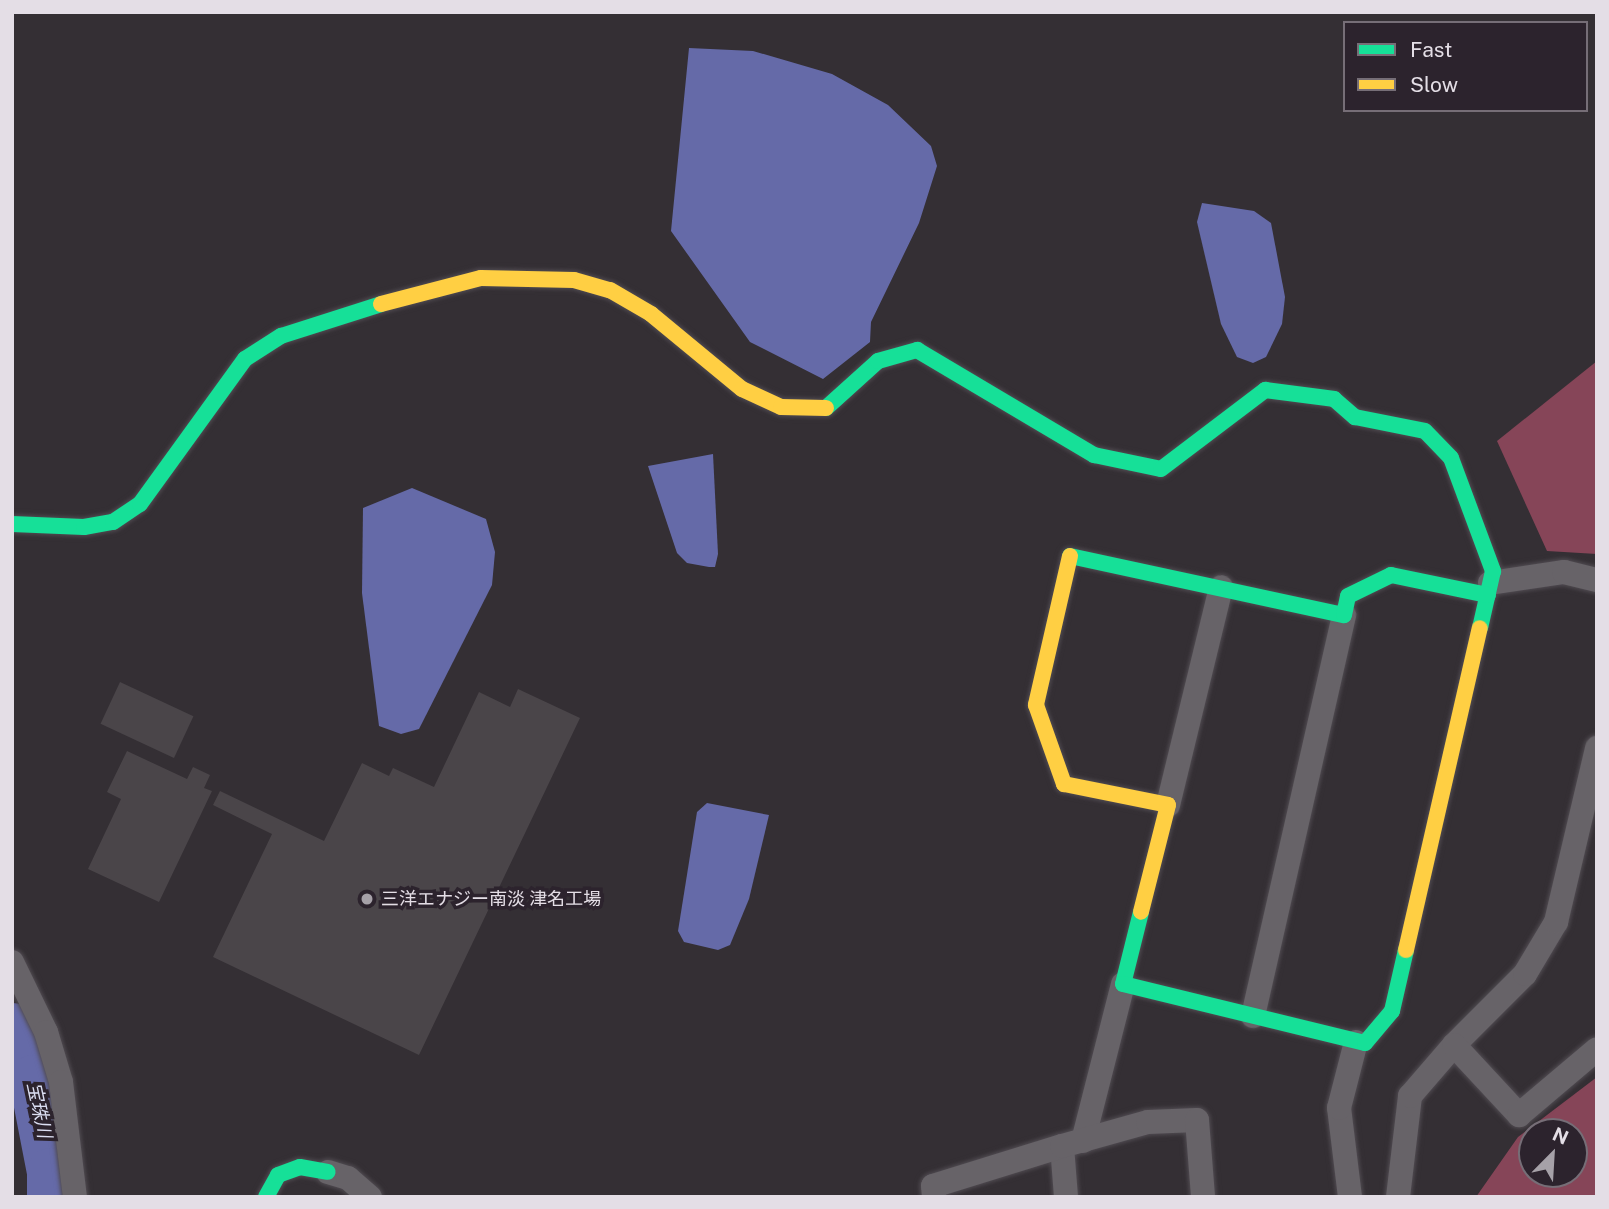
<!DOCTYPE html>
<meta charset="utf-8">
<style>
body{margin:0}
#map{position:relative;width:1609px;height:1209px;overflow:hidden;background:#342f34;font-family:"Public Sans","Noto Sans JP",sans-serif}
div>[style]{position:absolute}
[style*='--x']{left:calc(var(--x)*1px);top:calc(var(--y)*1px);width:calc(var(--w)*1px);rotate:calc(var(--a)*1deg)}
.forest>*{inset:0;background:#864558}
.water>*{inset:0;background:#656aa8}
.river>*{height:49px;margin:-24.5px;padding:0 24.5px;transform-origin:24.5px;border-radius:24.5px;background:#656aa8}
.building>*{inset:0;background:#4a4549;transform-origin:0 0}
.roads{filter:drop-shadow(0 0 2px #504b51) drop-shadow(0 0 2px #504b51)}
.street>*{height:24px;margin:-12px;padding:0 12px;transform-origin:12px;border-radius:12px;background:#676368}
.fast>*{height:16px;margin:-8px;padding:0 8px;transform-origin:8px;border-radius:8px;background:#16e098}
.slow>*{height:16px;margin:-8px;padding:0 8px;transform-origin:8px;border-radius:8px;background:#ffcf43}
.dots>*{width:19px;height:19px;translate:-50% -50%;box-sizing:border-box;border:4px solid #2c232d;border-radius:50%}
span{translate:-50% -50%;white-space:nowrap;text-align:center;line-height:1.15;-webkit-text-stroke:7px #2c232d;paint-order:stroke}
.poi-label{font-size:18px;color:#e4dee6}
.left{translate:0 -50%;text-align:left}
.water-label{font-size:19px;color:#dbdef2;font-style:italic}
.frame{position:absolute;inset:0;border:14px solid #e4dee6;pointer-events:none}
.legend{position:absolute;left:1343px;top:21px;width:245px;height:91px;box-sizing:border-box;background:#2c232d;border:2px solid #766e77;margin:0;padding:9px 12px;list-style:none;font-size:21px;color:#e4dee6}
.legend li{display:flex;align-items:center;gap:14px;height:35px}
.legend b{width:35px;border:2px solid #766e77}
.north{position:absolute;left:1518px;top:1118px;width:70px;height:70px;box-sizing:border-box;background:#2c232d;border:2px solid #766e77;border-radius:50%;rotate:24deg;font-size:19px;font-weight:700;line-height:28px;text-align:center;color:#e4dee6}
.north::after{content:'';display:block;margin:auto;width:24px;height:32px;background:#a6a1a8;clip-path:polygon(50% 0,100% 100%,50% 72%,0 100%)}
</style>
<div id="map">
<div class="forest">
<i style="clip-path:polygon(1597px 361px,1597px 554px,1547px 551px,1497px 441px)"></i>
<i style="clip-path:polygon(evenodd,1597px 1077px,1597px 1197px,1476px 1197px,1518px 1137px,1597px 1077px,1532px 1132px,1574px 1132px,1574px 1174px,1532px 1174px,1532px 1132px)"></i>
</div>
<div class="water">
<i style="clip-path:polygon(689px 48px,753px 51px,832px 74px,888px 105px,931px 146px,937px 166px,919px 223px,871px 322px,870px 342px,823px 379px,750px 342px,671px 231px)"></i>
<i style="clip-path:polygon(1202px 203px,1254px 211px,1271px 223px,1285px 297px,1282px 324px,1266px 357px,1253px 363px,1237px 357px,1221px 324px,1197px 222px)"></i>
<i style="clip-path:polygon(713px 454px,718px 554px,715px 567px,709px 567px,687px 563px,677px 553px,648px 466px)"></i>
<i style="clip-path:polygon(412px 488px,486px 519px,495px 552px,492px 585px,419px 729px,401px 734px,379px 726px,362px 593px,363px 508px)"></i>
<i style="clip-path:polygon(707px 803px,769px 815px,749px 899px,730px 945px,718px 950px,684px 942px,678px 931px,697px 812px)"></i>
</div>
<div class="river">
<i style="--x:12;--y:1027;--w:56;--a:68"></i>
<i style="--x:33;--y:1079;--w:95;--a:79"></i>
<i style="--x:51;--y:1172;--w:25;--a:90"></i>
</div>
<div class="building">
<i style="left:120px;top:682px;width:81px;height:46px;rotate:25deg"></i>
<i style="clip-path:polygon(518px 689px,580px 718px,419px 1055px,213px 957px,272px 834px,213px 805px,220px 791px,324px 841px,362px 763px,389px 776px,393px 768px,434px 787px,479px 692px,510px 707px)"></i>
<i style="clip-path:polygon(127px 751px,187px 779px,193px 767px,210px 775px,204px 788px,212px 791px,159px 902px,88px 869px,121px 799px,107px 792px)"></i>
</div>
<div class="roads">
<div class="street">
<i style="--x:1490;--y:583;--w:75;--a:-8.5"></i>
<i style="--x:1564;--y:572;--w:34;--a:14"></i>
<i style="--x:1168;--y:805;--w:224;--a:-76.3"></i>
<i style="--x:12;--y:962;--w:78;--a:64.1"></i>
<i style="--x:46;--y:1032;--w:52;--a:73.3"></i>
<i style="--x:61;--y:1082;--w:116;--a:83.1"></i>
<i style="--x:1253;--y:1016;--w:411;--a:-77.2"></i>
<i style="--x:1454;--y:1045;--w:100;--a:-45"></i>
<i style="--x:1525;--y:974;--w:61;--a:-59.2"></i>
<i style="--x:1556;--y:922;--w:179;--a:-76.7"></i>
<i style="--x:1083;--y:1141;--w:162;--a:-75.7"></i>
<i style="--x:1062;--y:1146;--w:51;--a:85.5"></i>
<i style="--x:328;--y:1172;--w:21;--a:17"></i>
<i style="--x:348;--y:1178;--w:29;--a:41"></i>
<i style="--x:934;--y:1197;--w:11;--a:-95"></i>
<i style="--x:933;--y:1186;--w:135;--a:-17.2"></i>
<i style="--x:1062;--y:1146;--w:89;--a:-15.6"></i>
<i style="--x:1148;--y:1122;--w:49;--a:-2.3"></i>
<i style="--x:1197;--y:1120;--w:77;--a:85.5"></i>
<i style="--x:1350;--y:1197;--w:90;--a:-97"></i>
<i style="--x:1339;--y:1108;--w:68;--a:-75.6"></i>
<i style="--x:1398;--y:1197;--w:102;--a:-83.2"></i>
<i style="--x:1410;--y:1096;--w:67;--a:-49.2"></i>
<i style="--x:1454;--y:1045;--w:96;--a:47.1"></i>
<i style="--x:1519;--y:1115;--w:102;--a:-40.2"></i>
</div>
<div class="fast">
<i style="--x:826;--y:408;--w:70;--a:-42.1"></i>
<i style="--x:878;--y:361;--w:41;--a:-15.8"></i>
<i style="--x:917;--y:350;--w:206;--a:30.7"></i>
<i style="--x:1094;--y:455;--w:68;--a:11.8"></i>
<i style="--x:1161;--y:469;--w:131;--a:-37.2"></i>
<i style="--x:1265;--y:390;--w:70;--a:7.4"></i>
<i style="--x:1334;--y:399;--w:28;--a:41"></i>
<i style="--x:1355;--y:417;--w:71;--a:11.3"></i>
<i style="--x:1425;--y:431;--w:37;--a:46"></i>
<i style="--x:1451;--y:458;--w:121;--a:69.6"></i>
<i style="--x:1493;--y:571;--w:58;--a:102.8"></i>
<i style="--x:12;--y:524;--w:72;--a:2.4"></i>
<i style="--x:84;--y:527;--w:29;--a:-10"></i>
<i style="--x:113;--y:522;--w:32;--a:-34"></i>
<i style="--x:140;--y:504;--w:179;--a:-54.1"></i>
<i style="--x:245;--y:359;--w:43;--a:-32.6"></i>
<i style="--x:281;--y:336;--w:105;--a:-17.7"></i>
<i style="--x:1070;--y:556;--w:280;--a:12.2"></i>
<i style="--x:1344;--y:615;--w:19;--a:-78"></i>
<i style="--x:1348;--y:596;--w:48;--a:-26"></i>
<i style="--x:1391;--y:575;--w:99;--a:11.7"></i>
<i style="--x:1141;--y:912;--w:74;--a:104"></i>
<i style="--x:1123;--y:984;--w:249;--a:13.7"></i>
<i style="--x:1365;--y:1043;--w:42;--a:-49.8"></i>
<i style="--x:1392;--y:1011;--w:63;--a:-77.1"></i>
<i style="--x:266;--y:1197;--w:25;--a:-61"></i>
<i style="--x:278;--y:1175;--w:23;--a:-20"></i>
<i style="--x:300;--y:1167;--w:28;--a:10"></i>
</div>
<div class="slow">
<i style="--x:381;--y:304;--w:103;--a:-14.6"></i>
<i style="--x:481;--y:278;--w:93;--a:1.2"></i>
<i style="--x:574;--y:280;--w:37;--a:16"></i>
<i style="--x:610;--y:290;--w:48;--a:30.3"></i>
<i style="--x:651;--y:314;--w:118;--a:39.5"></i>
<i style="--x:742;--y:389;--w:43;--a:24.8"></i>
<i style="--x:781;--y:407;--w:45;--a:1.3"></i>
<i style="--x:1070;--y:556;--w:153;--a:102.9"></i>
<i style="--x:1036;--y:705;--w:84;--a:70.5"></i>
<i style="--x:1064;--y:784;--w:106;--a:11.4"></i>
<i style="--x:1168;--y:805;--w:110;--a:104.2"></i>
<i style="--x:1406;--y:950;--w:330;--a:-77.1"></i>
</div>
</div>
<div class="dots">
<i style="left:367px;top:899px;background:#a6a1a8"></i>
</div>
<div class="poi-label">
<span class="left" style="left:381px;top:899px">三洋エナジー南淡 津名工場</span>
</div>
<div class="water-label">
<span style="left:39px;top:1110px;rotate:78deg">宝珠川</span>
</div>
<div class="frame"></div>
<ul class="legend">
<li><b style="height:9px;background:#16e098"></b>Fast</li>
<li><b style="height:9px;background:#ffcf43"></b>Slow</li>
</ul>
<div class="north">N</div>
</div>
